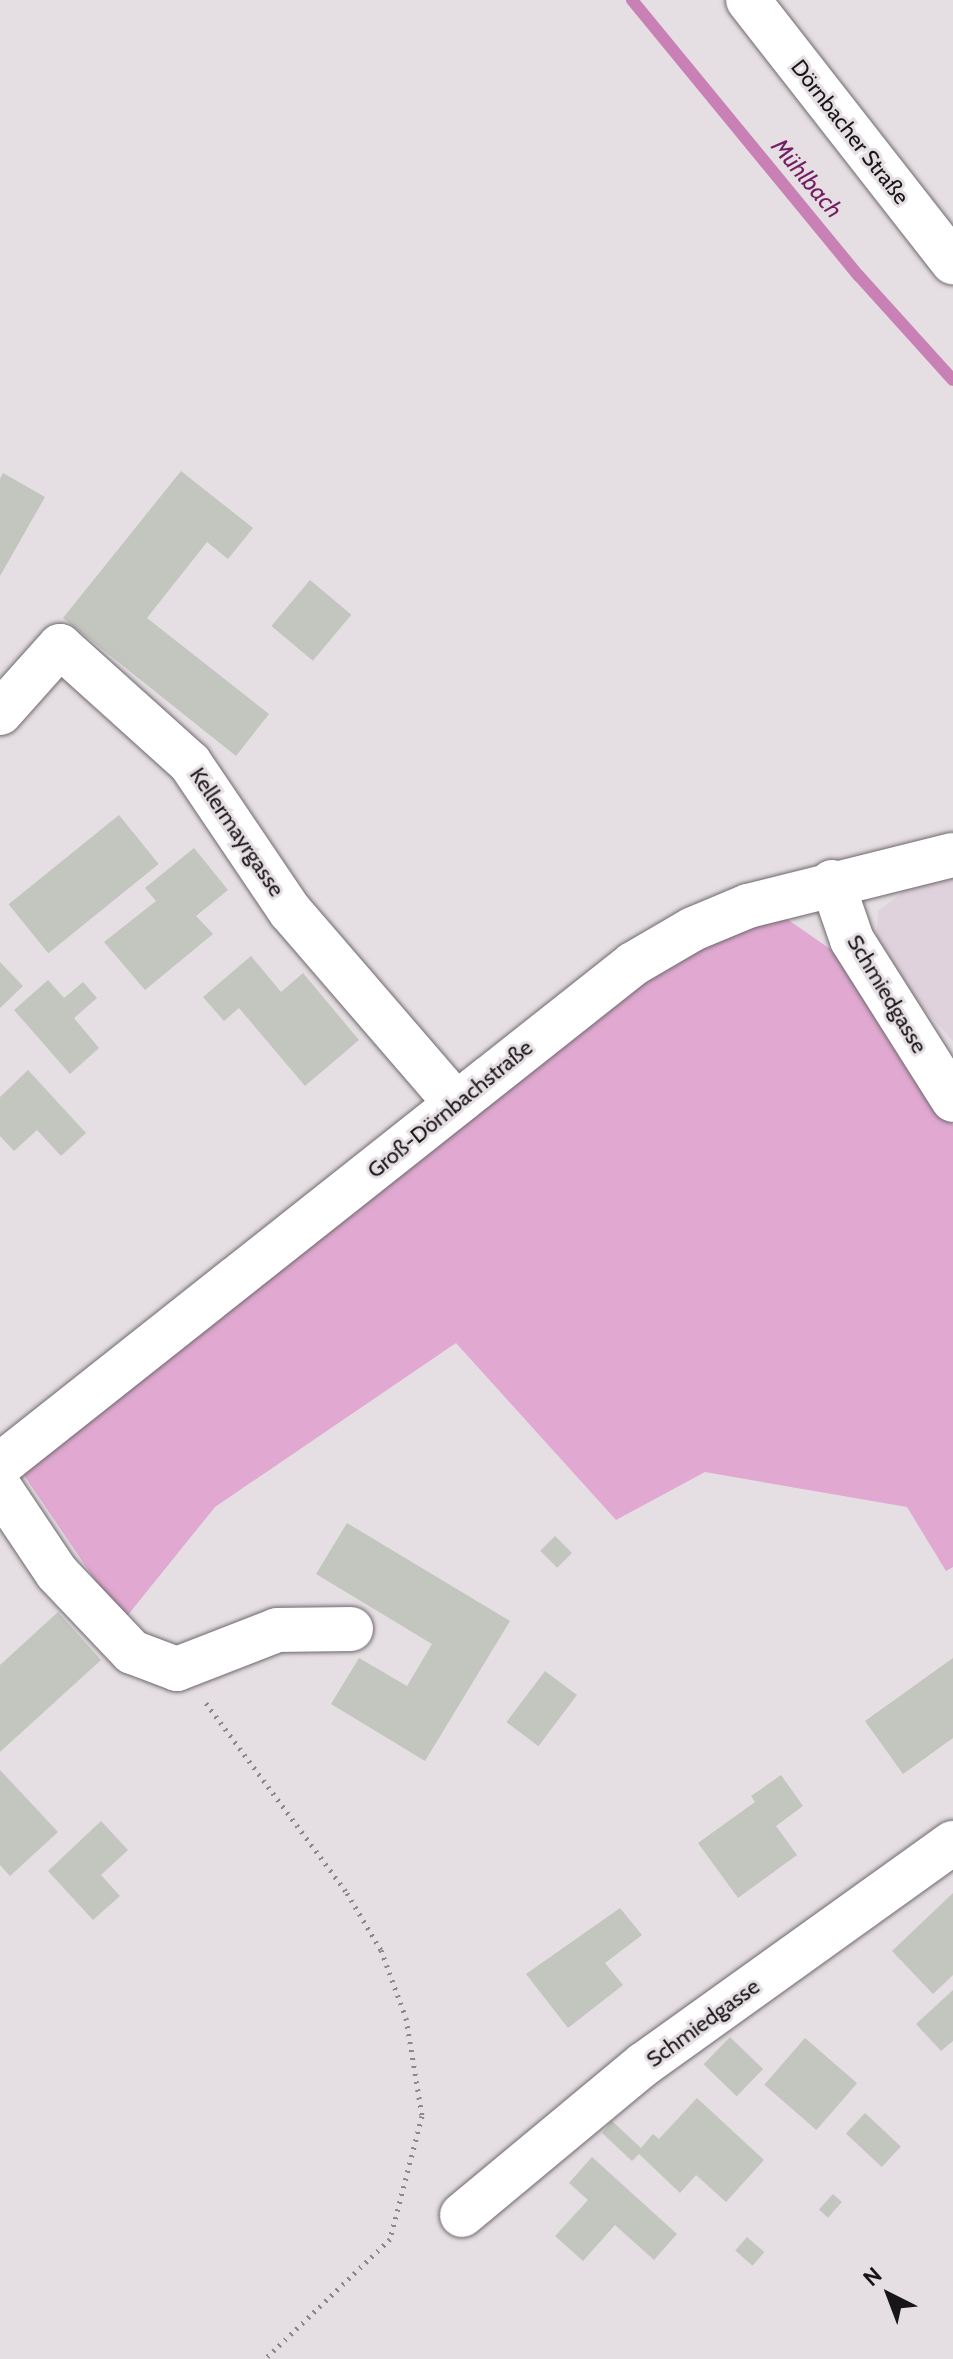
<!DOCTYPE html>
<meta charset="utf-8">
<style>
body{margin:0}
#map{position:relative;width:953px;height:2359px;overflow:hidden;background:#e5dee3;font-family:Cabin,sans-serif}
div>[style]{position:absolute}
[style*='--x']{left:calc(var(--x)*1px);top:calc(var(--y)*1px);width:calc(var(--w)*1px);rotate:calc(var(--a)*1deg)}
.built>*{inset:0;background:#e0d2dc}
.green>*{inset:0;background:#e1a9d1}
.stream>*{height:12px;margin:-6px;padding:0 6px;transform-origin:6px;border-radius:6px;background:#c880b5}
.building>*{inset:0;background:#c3c6bf;transform-origin:0 0}
.path>*{height:5px;margin-top:-2.5px;transform-origin:0;background:repeating-linear-gradient(90deg,#8c878b 0 2px,transparent 0 8px)}
.roads{filter:drop-shadow(0 0 2px #6f686d) drop-shadow(0 0 2px #6f686d)}
.minor>*{height:44px;margin:-22px;padding:0 22px;transform-origin:22px;border-radius:22px;background:#fff}
span{translate:-50% -50%;white-space:nowrap;text-align:center;line-height:1.15;-webkit-text-stroke:6px #e5dee3;paint-order:stroke}
.street-label{font-size:22px;color:#181517}
.water-label{font-size:24px;color:#741e62;font-style:italic}
.north{position:absolute;left:849px;top:2255px;width:80px;height:80px;-webkit-text-stroke:6px #e5dee3;paint-order:stroke;rotate:318deg;font-size:22px;font-weight:700;line-height:32px;text-align:center;color:#181517}
.north::after{content:'';display:block;margin:auto;width:28px;height:36px;background:#181517;clip-path:polygon(50% 0,100% 100%,50% 72%,0 100%)}
</style>
<div id="map">
<div class="built">
<i style="clip-path:polygon(953px 878px,953px 1041px,901px 984px,876px 942px,878px 911px,908px 888px)"></i>
</div>
<div class="green">
<i style="clip-path:polygon(787px 919px,836px 953px,953px 1125px,953px 1567px,946px 1571px,907px 1507px,705px 1472px,616px 1520px,456px 1343px,215px 1507px,123px 1621px,17px 1465px,634px 984px,722px 933px)"></i>
</div>
<div class="stream">
<i style="--x:632;--y:0;--w:357;--a:50.6"></i>
<i style="--x:859;--y:276;--w:140;--a:47.9"></i>
</div>
<div class="building">
<i style="clip-path:polygon(181px 471px,253px 528px,228px 559px,207px 542px,147px 618px,269px 714px,236px 756px,63px 618px)"></i>
<i style="clip-path:polygon(3px 473px,45px 497px,0 576px,0 479px)"></i>
<i style="left:310px;top:580px;width:54px;height:60px;rotate:40deg"></i>
<i style="left:119px;top:815px;width:63px;height:142px;rotate:51deg"></i>
<i style="clip-path:polygon(194px 848px,228px 890px,196px 916px,213px 934px,145px 990px,104px 942px,156px 901px,145px 888px)"></i>
<i style="clip-path:polygon(251px 956px,281px 992px,303px 973px,359px 1040px,305px 1086px,239px 1008px,224px 1021px,203px 997px)"></i>
<i style="clip-path:polygon(0 962px,23px 986px,0 1008px)"></i>
<i style="clip-path:polygon(48px 980px,64px 998px,83px 982px,97px 998px,74px 1018px,99px 1048px,70px 1074px,14px 1010px)"></i>
<i style="clip-path:polygon(28px 1070px,86px 1133px,61px 1156px,37px 1130px,14px 1151px,0 1136px,0 1097px)"></i>
<i style="clip-path:polygon(347px 1523px,510px 1621px,425px 1761px,331px 1704px,359px 1658px,407px 1686px,432px 1644px,316px 1574px)"></i>
<i style="left:555px;top:1536px;width:24px;height:21px;rotate:45deg"></i>
<i style="clip-path:polygon(58px 1612px,101px 1660px,0 1752px,0 1665px)"></i>
<i style="clip-path:polygon(953px 1658px,953px 1738px,903px 1774px,865px 1721px)"></i>
<i style="left:545px;top:1671px;width:40px;height:64px;rotate:37deg"></i>
<i style="clip-path:polygon(0 1770px,58px 1832px,10px 1876px,0 1865px)"></i>
<i style="clip-path:polygon(781px 1775px,803px 1806px,776px 1826px,797px 1855px,738px 1898px,698px 1843px,755px 1802px,751px 1796px)"></i>
<i style="clip-path:polygon(101px 1821px,128px 1850px,101px 1875px,120px 1896px,93px 1920px,48px 1871px)"></i>
<i style="clip-path:polygon(953px 1893px,953px 1975px,933px 1994px,892px 1951px)"></i>
<i style="clip-path:polygon(620px 1908px,642px 1935px,605px 1963px,623px 1985px,568px 2028px,526px 1974px)"></i>
<i style="clip-path:polygon(953px 1990px,953px 2041px,941px 2051px,916px 2024px)"></i>
<i style="left:730px;top:2037px;width:46px;height:38px;rotate:44deg"></i>
<i style="left:805px;top:2038px;width:69px;height:62px;rotate:41deg"></i>
<i style="clip-path:polygon(697px 2098px,764px 2160px,726px 2202px,696px 2175px,680px 2193px,639px 2154px,632px 2161px,602px 2133px,612px 2121px,641px 2148px,653px 2134px,659px 2139px)"></i>
<i style="left:865px;top:2113px;width:49px;height:28px;rotate:43deg"></i>
<i style="clip-path:polygon(592px 2157px,677px 2234px,654px 2260px,615px 2225px,583px 2261px,555px 2236px,588px 2200px,569px 2183px)"></i>
<i style="left:833px;top:2194px;width:12px;height:21px;rotate:42deg"></i>
<i style="left:747px;top:2237px;width:23px;height:18px;rotate:41deg"></i>
</div>
<div class="path">
<i style="--x:206;--y:1703;--w:237;--a:53.4"></i>
<i style="--x:347;--y:1893;--w:66;--a:59.2"></i>
<i style="--x:381;--y:1950;--w:72;--a:69.8"></i>
<i style="--x:406;--y:2018;--w:99;--a:80.7"></i>
<i style="--x:422;--y:2116;--w:127;--a:104.6"></i>
<i style="--x:390;--y:2239;--w:173;--a:136.2"></i>
</div>
<div class="roads">
<div class="minor">
<i style="--x:748;--y:0;--w:333;--a:52"></i>
<i style="--x:0;--y:713;--w:90;--a:-48.2"></i>
<i style="--x:60;--y:646;--w:175;--a:42"></i>
<i style="--x:190;--y:763;--w:179;--a:56"></i>
<i style="--x:290;--y:911;--w:254;--a:49.2"></i>
<i style="--x:832;--y:882;--w:61;--a:71"></i>
<i style="--x:852;--y:940;--w:189;--a:57.7"></i>
<i style="--x:0;--y:1465;--w:807;--a:-38.36"></i>
<i style="--x:633;--y:964;--w:69;--a:-30.3"></i>
<i style="--x:693;--y:929;--w:60;--a:-22.7"></i>
<i style="--x:748;--y:906;--w:211;--a:-14"></i>
<i style="--x:0;--y:1488;--w:102;--a:56.2"></i>
<i style="--x:57;--y:1573;--w:109;--a:46.5"></i>
<i style="--x:132;--y:1652;--w:48;--a:20.7"></i>
<i style="--x:177;--y:1669;--w:107;--a:-21.3"></i>
<i style="--x:277;--y:1630;--w:74;--a:-0.8"></i>
<i style="--x:462;--y:2215;--w:236;--a:-39.7"></i>
<i style="--x:644;--y:2064;--w:380;--a:-35.6"></i>
</div>
</div>
<div class="street-label">
<span style="left:850px;top:132px;rotate:52deg">Dörnbacher Straße</span>
<span style="left:237px;top:832px;rotate:56deg">Kellermayrgasse</span>
<span style="left:887px;top:994px;rotate:59deg">Schmiedgasse</span>
<span style="left:450px;top:1109px;rotate:-39deg">Groß-Dörnbachstraße</span>
<span style="left:703px;top:2023px;rotate:-36deg">Schmiedgasse</span>
</div>
<div class="water-label">
<span style="left:807px;top:178px;rotate:50deg">Mühlbach</span>
</div>
<div class="north">N</div>
</div>
